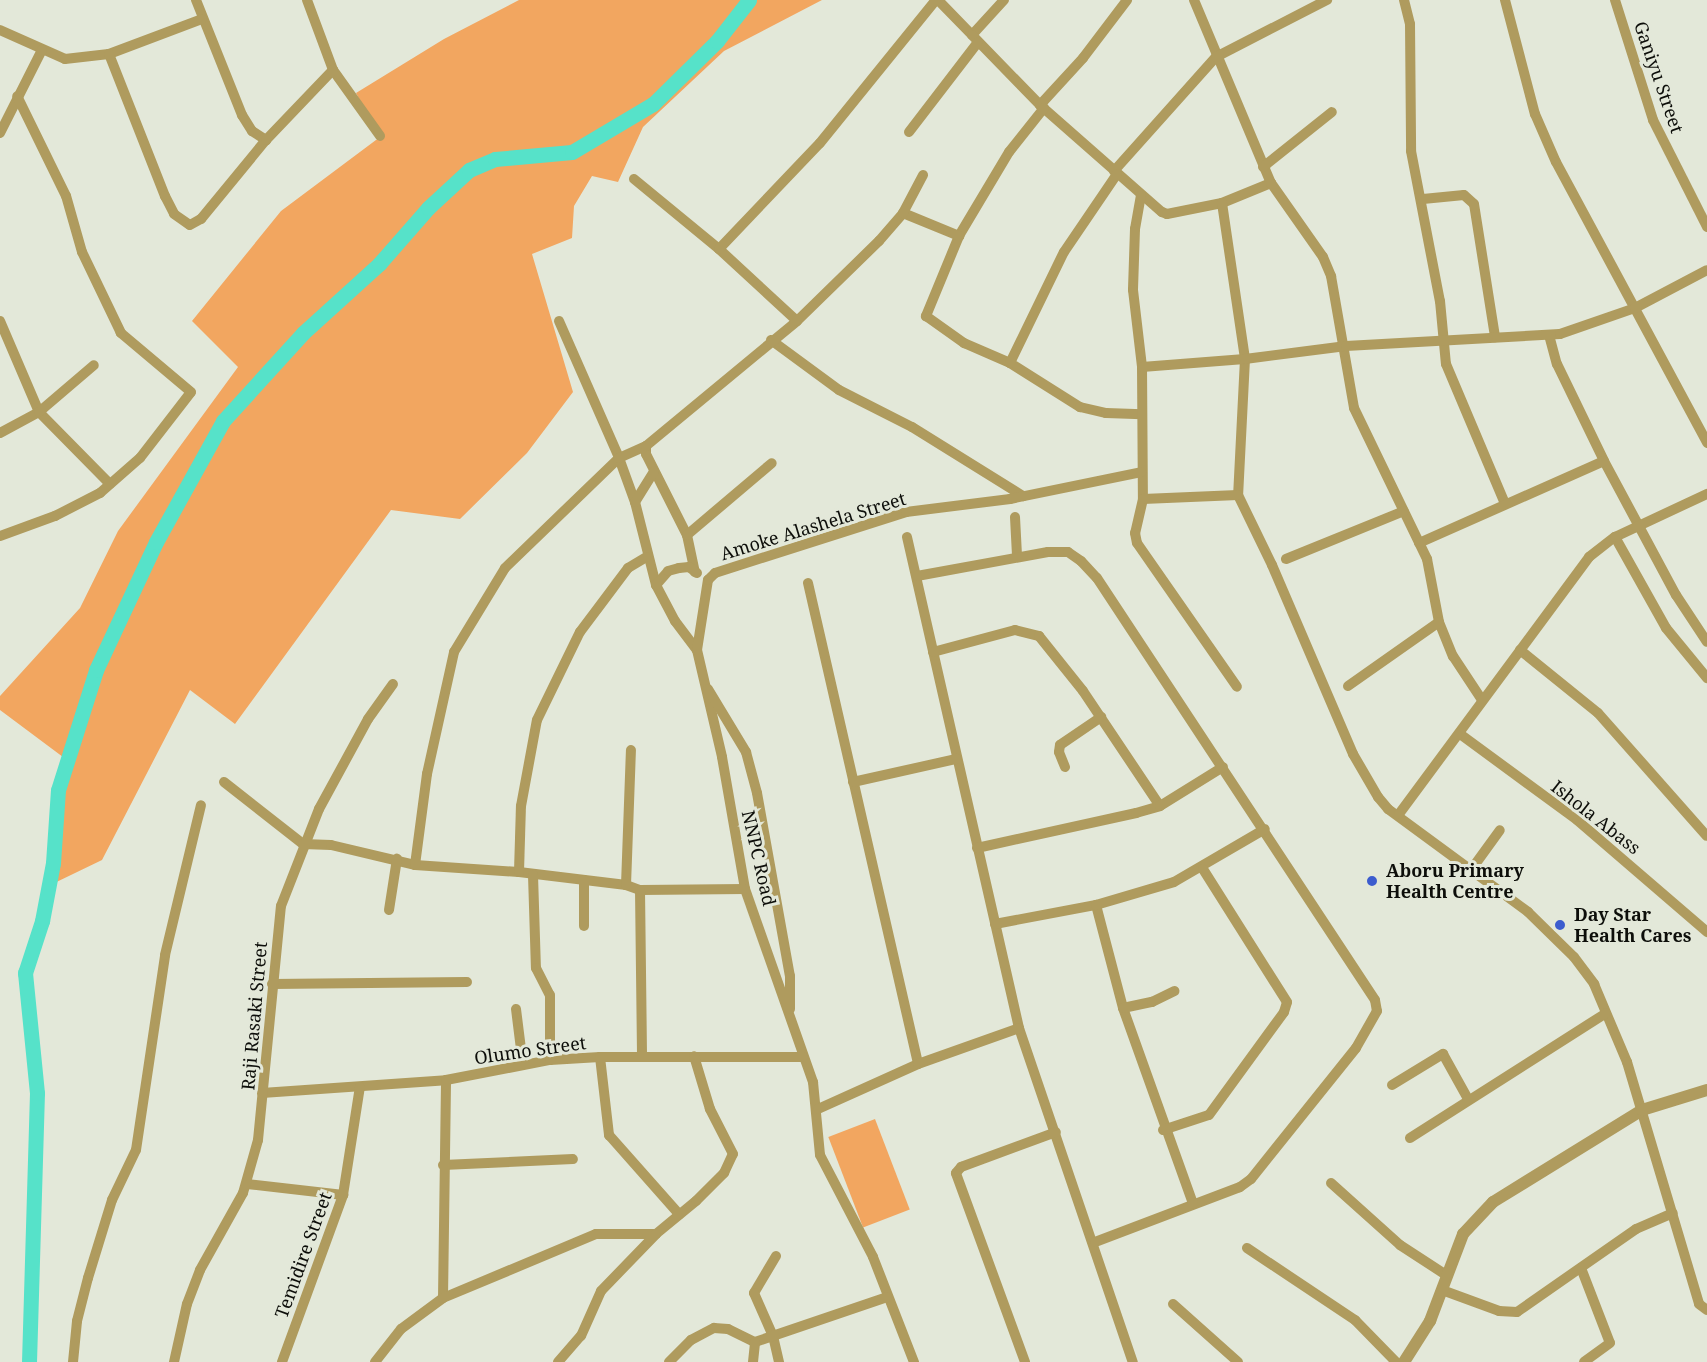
<!DOCTYPE html>
<style>
body{margin:0}
#map{position:relative;width:1707px;height:1362px;overflow:hidden;background:#e3e8d9;font-family:"Noto Serif",serif}
div>[style]{position:absolute}
[style*='--x']{left:calc(var(--x)*1px);top:calc(var(--y)*1px);width:calc(var(--w)*1px);rotate:calc(var(--a)*1deg)}
.green>*{inset:0;background:#f2a660;transform-origin:0 0}
.river>*{height:15px;margin:-7.5px;padding:0 7.5px;transform-origin:7.5px;border-radius:7.5px;background:#56e2c9}
.minor>*{height:10px;margin:-5px;padding:0 5px;transform-origin:5px;border-radius:5px;background:#af9b5e}
.tertiary>*{height:12px;margin:-6px;padding:0 6px;transform-origin:6px;border-radius:6px;background:#af9b5e}
.dots>*{width:16px;height:16px;translate:-50% -50%;box-sizing:border-box;border:3px solid #e3e8d9;border-radius:50%}
span{translate:-50% -50%;white-space:nowrap;text-align:center;line-height:1.15;-webkit-text-stroke:6px #e3e8d9;paint-order:stroke}
.street-label{font-size:18px;color:#0d0e0a}
.poi-label{font-size:18px;color:#0d0e0a;font-weight:700}
.left{translate:0 -50%;text-align:left}
</style>
<div id="map">
<div class="green">
<i style="clip-path:polygon(519px 0,822px 0,724px 51px,643px 127px,618px 182px,592px 176px,574px 206px,572px 238px,532px 254px,573px 392px,527px 453px,460px 519px,391px 510px,235px 724px,190px 690px,102px 860px,44px 888px,67px 760px,0 710px,0 696px,80px 608px,118px 531px,238px 367px,192px 321px,281px 211px,380px 137px,356px 93px,444px 39px)"></i>
<i style="left:875px;top:1119px;width:97px;height:50px;rotate:69deg"></i>
</div>
<div class="river">
<i style="--x:29;--y:1362;--w:269;--a:-88.3"></i>
<i style="--x:37;--y:1093;--w:121;--a:-95.7"></i>
<i style="--x:25;--y:973;--w:55;--a:-71.9"></i>
<i style="--x:42;--y:921;--w:59;--a:-79.3"></i>
<i style="--x:53;--y:863;--w:73;--a:-86.1"></i>
<i style="--x:58;--y:790;--w:126;--a:-72.4"></i>
<i style="--x:96;--y:670;--w:141;--a:-64.9"></i>
<i style="--x:156;--y:542;--w:138;--a:-61"></i>
<i style="--x:223;--y:421;--w:119;--a:-47.7"></i>
<i style="--x:303;--y:333;--w:103;--a:-42.2"></i>
<i style="--x:379;--y:264;--w:74;--a:-48.8"></i>
<i style="--x:428;--y:208;--w:56;--a:-42.8"></i>
<i style="--x:469;--y:170;--w:28;--a:-23"></i>
<i style="--x:495;--y:159;--w:77;--a:-5.2"></i>
<i style="--x:572;--y:152;--w:94;--a:-30.7"></i>
<i style="--x:653;--y:104;--w:90;--a:-44.5"></i>
<i style="--x:717;--y:41;--w:52;--a:-52"></i>
</div>
<div class="minor">
<i style="--x:196;--y:0;--w:124;--a:68.2"></i>
<i style="--x:242;--y:115;--w:19;--a:58"></i>
<i style="--x:252;--y:131;--w:17;--a:33"></i>
<i style="--x:307;--y:0;--w:75;--a:69.6"></i>
<i style="--x:333;--y:70;--w:81;--a:54.5"></i>
<i style="--x:938;--y:0;--w:49;--a:45.8"></i>
<i style="--x:1004;--y:0;--w:47;--a:132.4"></i>
<i style="--x:972;--y:35;--w:98;--a:45.8"></i>
<i style="--x:1040;--y:105;--w:162;--a:41.3"></i>
<i style="--x:1162;--y:212;--w:5;--a:22"></i>
<i style="--x:1167;--y:214;--w:56;--a:-11.3"></i>
<i style="--x:1222;--y:203;--w:53;--a:-22.2"></i>
<i style="--x:1194;--y:0;--w:199;--a:67.2"></i>
<i style="--x:1271;--y:183;--w:90;--a:54.9"></i>
<i style="--x:1323;--y:257;--w:21;--a:67"></i>
<i style="--x:1331;--y:276;--w:134;--a:80.1"></i>
<i style="--x:1354;--y:408;--w:168;--a:64.2"></i>
<i style="--x:1427;--y:559;--w:64;--a:79.2"></i>
<i style="--x:1439;--y:622;--w:37;--a:68"></i>
<i style="--x:1453;--y:656;--w:53;--a:56.6"></i>
<i style="--x:1404;--y:0;--w:25;--a:76"></i>
<i style="--x:1410;--y:24;--w:127;--a:89.5"></i>
<i style="--x:1411;--y:151;--w:153;--a:79.1"></i>
<i style="--x:1440;--y:301;--w:63;--a:84.6"></i>
<i style="--x:1446;--y:364;--w:152;--a:67.1"></i>
<i style="--x:1505;--y:0;--w:118;--a:75.3"></i>
<i style="--x:1535;--y:114;--w:52;--a:66.4"></i>
<i style="--x:1556;--y:162;--w:319;--a:61.7"></i>
<i style="--x:1615;--y:0;--w:126;--a:72.4"></i>
<i style="--x:1653;--y:120;--w:120;--a:63.2"></i>
<i style="--x:0;--y:30;--w:71;--a:24"></i>
<i style="--x:65;--y:59;--w:44;--a:-6.5"></i>
<i style="--x:109;--y:54;--w:99;--a:-20.6"></i>
<i style="--x:109;--y:54;--w:153;--a:68.5"></i>
<i style="--x:165;--y:196;--w:20;--a:63"></i>
<i style="--x:174;--y:214;--w:19;--a:35"></i>
<i style="--x:190;--y:225;--w:13;--a:-29"></i>
<i style="--x:201;--y:219;--w:102;--a:-50.6"></i>
<i style="--x:266;--y:140;--w:97;--a:-46.3"></i>
<i style="--x:1040;--y:105;--w:64;--a:-47.5"></i>
<i style="--x:1083;--y:58;--w:73;--a:-52.8"></i>
<i style="--x:1044;--y:108;--w:56;--a:128.5"></i>
<i style="--x:1009;--y:152;--w:98;--a:120.8"></i>
<i style="--x:959;--y:236;--w:87;--a:112.4"></i>
<i style="--x:926;--y:316;--w:47;--a:35.4"></i>
<i style="--x:964;--y:343;--w:50;--a:23.5"></i>
<i style="--x:1010;--y:363;--w:83;--a:32.2"></i>
<i style="--x:1080;--y:407;--w:27;--a:13"></i>
<i style="--x:1106;--y:413;--w:36;--a:2"></i>
<i style="--x:909;--y:132;--w:113;--a:-52.5"></i>
<i style="--x:0;--y:133;--w:93;--a:-63.2"></i>
<i style="--x:1263;--y:167;--w:88;--a:-38.6"></i>
<i style="--x:1114;--y:171;--w:153;--a:-48.2"></i>
<i style="--x:1216;--y:57;--w:125;--a:-27.2"></i>
<i style="--x:634;--y:179;--w:110;--a:39.5"></i>
<i style="--x:719;--y:249;--w:106;--a:42.7"></i>
<i style="--x:1141;--y:195;--w:35;--a:100"></i>
<i style="--x:1135;--y:229;--w:61;--a:91.9"></i>
<i style="--x:1133;--y:290;--w:78;--a:83.3"></i>
<i style="--x:1142;--y:367;--w:132;--a:89.6"></i>
<i style="--x:1143;--y:499;--w:35;--a:103"></i>
<i style="--x:1135;--y:533;--w:10;--a:79"></i>
<i style="--x:1137;--y:543;--w:175;--a:55.2"></i>
<i style="--x:1423;--y:199;--w:41;--a:-5.6"></i>
<i style="--x:1464;--y:195;--w:13;--a:42"></i>
<i style="--x:1474;--y:204;--w:135;--a:81"></i>
<i style="--x:1222;--y:203;--w:158;--a:81.6"></i>
<i style="--x:1245;--y:359;--w:136;--a:92.9"></i>
<i style="--x:1238;--y:495;--w:78;--a:64.1"></i>
<i style="--x:1272;--y:565;--w:206;--a:66.8"></i>
<i style="--x:1353;--y:754;--w:50;--a:59.8"></i>
<i style="--x:1378;--y:797;--w:16;--a:50"></i>
<i style="--x:1388;--y:809;--w:174;--a:36.3"></i>
<i style="--x:1528;--y:912;--w:64;--a:44.4"></i>
<i style="--x:1574;--y:957;--w:34;--a:53"></i>
<i style="--x:1594;--y:984;--w:85;--a:67.1"></i>
<i style="--x:1627;--y:1062;--w:252;--a:73.4"></i>
<i style="--x:1699;--y:1304;--w:10;--a:37"></i>
<i style="--x:903;--y:213;--w:61;--a:22.3"></i>
<i style="--x:719;--y:249;--w:146;--a:-46.4"></i>
<i style="--x:820;--y:143;--w:184;--a:-51"></i>
<i style="--x:0;--y:321;--w:99;--a:66.8"></i>
<i style="--x:39;--y:412;--w:101;--a:45.4"></i>
<i style="--x:559;--y:321;--w:150;--a:66.3"></i>
<i style="--x:619;--y:458;--w:47;--a:70"></i>
<i style="--x:635;--y:502;--w:86;--a:75.8"></i>
<i style="--x:656;--y:585;--w:41;--a:62.2"></i>
<i style="--x:675;--y:621;--w:36;--a:53"></i>
<i style="--x:697;--y:650;--w:110;--a:76.8"></i>
<i style="--x:722;--y:757;--w:134;--a:80.1"></i>
<i style="--x:745;--y:889;--w:205;--a:70.6"></i>
<i style="--x:813;--y:1082;--w:73;--a:84.5"></i>
<i style="--x:820;--y:1155;--w:115;--a:62.5"></i>
<i style="--x:873;--y:1257;--w:113;--a:68.7"></i>
<i style="--x:1549;--y:335;--w:30;--a:75"></i>
<i style="--x:1557;--y:364;--w:108;--a:64.1"></i>
<i style="--x:1604;--y:461;--w:152;--a:61.8"></i>
<i style="--x:1676;--y:595;--w:56;--a:56.6"></i>
<i style="--x:771;--y:340;--w:84;--a:36.3"></i>
<i style="--x:839;--y:390;--w:82;--a:26.9"></i>
<i style="--x:912;--y:427;--w:131;--a:31.9"></i>
<i style="--x:1010;--y:363;--w:123;--a:-64.1"></i>
<i style="--x:1064;--y:252;--w:94;--a:-55.8"></i>
<i style="--x:1142;--y:367;--w:103;--a:-4.4"></i>
<i style="--x:1245;--y:359;--w:102;--a:-7.3"></i>
<i style="--x:1346;--y:346;--w:214;--a:-3.2"></i>
<i style="--x:1560;--y:334;--w:79;--a:-19.1"></i>
<i style="--x:1635;--y:308;--w:81;--a:-27.8"></i>
<i style="--x:0;--y:433;--w:44;--a:-28.3"></i>
<i style="--x:39;--y:412;--w:72;--a:-40.5"></i>
<i style="--x:646;--y:446;--w:8;--a:90"></i>
<i style="--x:646;--y:454;--w:91;--a:63.2"></i>
<i style="--x:687;--y:535;--w:38;--a:78"></i>
<i style="--x:1143;--y:499;--w:95;--a:-2.4"></i>
<i style="--x:635;--y:502;--w:36;--a:-58"></i>
<i style="--x:1015;--y:517;--w:39;--a:87"></i>
<i style="--x:687;--y:535;--w:111;--a:-40.3"></i>
<i style="--x:0;--y:536;--w:59;--a:-20"></i>
<i style="--x:55;--y:516;--w:51;--a:-27.1"></i>
<i style="--x:100;--y:493;--w:53;--a:-41.2"></i>
<i style="--x:140;--y:458;--w:83;--a:-52.3"></i>
<i style="--x:191;--y:392;--w:92;--a:-139.9"></i>
<i style="--x:121;--y:333;--w:90;--a:-115.7"></i>
<i style="--x:82;--y:252;--w:58;--a:-105.9"></i>
<i style="--x:66;--y:196;--w:111;--a:-116.1"></i>
<i style="--x:907;--y:537;--w:504;--a:77.15"></i>
<i style="--x:1019;--y:1028;--w:353;--a:71.2"></i>
<i style="--x:1615;--y:537;--w:104;--a:60.7"></i>
<i style="--x:1666;--y:628;--w:65;--a:50.6"></i>
<i style="--x:1419;--y:543;--w:202;--a:-23.9"></i>
<i style="--x:1286;--y:559;--w:127;--a:-22.1"></i>
<i style="--x:917;--y:576;--w:133;--a:-10.4"></i>
<i style="--x:1048;--y:552;--w:20;--a:0"></i>
<i style="--x:1068;--y:552;--w:16;--a:35"></i>
<i style="--x:1081;--y:561;--w:23;--a:47"></i>
<i style="--x:1097;--y:578;--w:505;--a:56.62"></i>
<i style="--x:1375;--y:1000;--w:11;--a:80"></i>
<i style="--x:1377;--y:1011;--w:43;--a:119.6"></i>
<i style="--x:1356;--y:1048;--w:168;--a:128.7"></i>
<i style="--x:1251;--y:1179;--w:14;--a:144"></i>
<i style="--x:1240;--y:1187;--w:155;--a:159.2"></i>
<i style="--x:808;--y:583;--w:493;--a:77.1"></i>
<i style="--x:656;--y:585;--w:18;--a:-49"></i>
<i style="--x:668;--y:571;--w:11;--a:-15"></i>
<i style="--x:679;--y:568;--w:10;--a:-6"></i>
<i style="--x:689;--y:567;--w:10;--a:37"></i>
<i style="--x:697;--y:650;--w:71;--a:-81.1"></i>
<i style="--x:708;--y:580;--w:10;--a:-45"></i>
<i style="--x:715;--y:573;--w:201;--a:-17.7"></i>
<i style="--x:906;--y:512;--w:105;--a:-7.1"></i>
<i style="--x:1010;--y:499;--w:134;--a:-11.6"></i>
<i style="--x:1520;--y:650;--w:100;--a:38.9"></i>
<i style="--x:1598;--y:713;--w:164;--a:48.5"></i>
<i style="--x:933;--y:652;--w:85;--a:-15"></i>
<i style="--x:1015;--y:630;--w:25;--a:14"></i>
<i style="--x:1039;--y:636;--w:70;--a:51.3"></i>
<i style="--x:1083;--y:691;--w:138;--a:56.2"></i>
<i style="--x:1348;--y:686;--w:111;--a:-35.1"></i>
<i style="--x:708;--y:689;--w:74;--a:58.9"></i>
<i style="--x:746;--y:752;--w:42;--a:75"></i>
<i style="--x:757;--y:793;--w:186;--a:79.8"></i>
<i style="--x:790;--y:976;--w:33;--a:90"></i>
<i style="--x:1460;--y:734;--w:145;--a:36.3"></i>
<i style="--x:1577;--y:820;--w:172;--a:40.7"></i>
<i style="--x:1065;--y:767;--w:16;--a:-112"></i>
<i style="--x:1059;--y:752;--w:7;--a:-82"></i>
<i style="--x:1060;--y:745;--w:50;--a:-34.3"></i>
<i style="--x:224;--y:782;--w:100;--a:38.1"></i>
<i style="--x:303;--y:844;--w:28;--a:2"></i>
<i style="--x:331;--y:845;--w:86;--a:13.4"></i>
<i style="--x:415;--y:865;--w:104;--a:3.9"></i>
<i style="--x:519;--y:872;--w:108;--a:6.9"></i>
<i style="--x:626;--y:885;--w:15;--a:20"></i>
<i style="--x:640;--y:890;--w:105;--a:-0.5"></i>
<i style="--x:853;--y:782;--w:106;--a:-12.6"></i>
<i style="--x:1399;--y:814;--w:320;--a:-53.5"></i>
<i style="--x:1589;--y:557;--w:33;--a:-38"></i>
<i style="--x:1615;--y:537;--w:102;--a:-25.1"></i>
<i style="--x:977;--y:848;--w:163;--a:-12.4"></i>
<i style="--x:1136;--y:813;--w:25;--a:-16"></i>
<i style="--x:1160;--y:806;--w:74;--a:-31.8"></i>
<i style="--x:415;--y:865;--w:92;--a:-82.5"></i>
<i style="--x:427;--y:774;--w:125;--a:-77.5"></i>
<i style="--x:454;--y:652;--w:98;--a:-58.7"></i>
<i style="--x:505;--y:568;--w:158;--a:-44"></i>
<i style="--x:619;--y:458;--w:30;--a:-24"></i>
<i style="--x:646;--y:446;--w:196;--a:-39.6"></i>
<i style="--x:797;--y:321;--w:115;--a:-44.3"></i>
<i style="--x:879;--y:241;--w:37;--a:-49"></i>
<i style="--x:903;--y:213;--w:43;--a:-62.2"></i>
<i style="--x:1471;--y:870;--w:49;--a:-54.1"></i>
<i style="--x:519;--y:872;--w:66;--a:-88.3"></i>
<i style="--x:521;--y:806;--w:87;--a:-79.5"></i>
<i style="--x:537;--y:720;--w:98;--a:-64"></i>
<i style="--x:580;--y:632;--w:80;--a:-53.1"></i>
<i style="--x:628;--y:568;--w:21;--a:-31"></i>
<i style="--x:533;--y:875;--w:93;--a:88.2"></i>
<i style="--x:536;--y:968;--w:30;--a:63"></i>
<i style="--x:550;--y:995;--w:65;--a:90"></i>
<i style="--x:626;--y:885;--w:135;--a:-87.9"></i>
<i style="--x:640;--y:890;--w:164;--a:89.3"></i>
<i style="--x:1096;--y:905;--w:106;--a:75.3"></i>
<i style="--x:1123;--y:1008;--w:208;--a:70.3"></i>
<i style="--x:389;--y:910;--w:52;--a:-81.1"></i>
<i style="--x:995;--y:924;--w:103;--a:-10.7"></i>
<i style="--x:1096;--y:905;--w:81;--a:-16.4"></i>
<i style="--x:1174;--y:882;--w:105;--a:-30.2"></i>
<i style="--x:584;--y:926;--w:46;--a:-90"></i>
<i style="--x:272;--y:984;--w:195;--a:-0.6"></i>
<i style="--x:1123;--y:1008;--w:30;--a:-12"></i>
<i style="--x:1152;--y:1002;--w:25;--a:-26"></i>
<i style="--x:516;--y:1009;--w:56;--a:82.9"></i>
<i style="--x:600;--y:1057;--w:79;--a:83.4"></i>
<i style="--x:609;--y:1135;--w:106;--a:48.5"></i>
<i style="--x:1392;--y:1085;--w:60;--a:-31.3"></i>
<i style="--x:1443;--y:1054;--w:51;--a:60.9"></i>
<i style="--x:262;--y:1093;--w:184;--a:-4"></i>
<i style="--x:446;--y:1080;--w:106;--a:-10.9"></i>
<i style="--x:550;--y:1060;--w:50;--a:-3.4"></i>
<i style="--x:600;--y:1057;--w:203;--a:0"></i>
<i style="--x:818;--y:1109;--w:110;--a:-24.2"></i>
<i style="--x:918;--y:1064;--w:107;--a:-19.6"></i>
<i style="--x:1163;--y:1130;--w:48;--a:-18.1"></i>
<i style="--x:1209;--y:1115;--w:127;--a:-53.9"></i>
<i style="--x:1284;--y:1012;--w:10;--a:-73"></i>
<i style="--x:1287;--y:1002;--w:157;--a:-122.3"></i>
<i style="--x:1410;--y:1138;--w:232;--a:-32.5"></i>
<i style="--x:443;--y:1165;--w:130;--a:-2.6"></i>
<i style="--x:1331;--y:1183;--w:93;--a:41.9"></i>
<i style="--x:1400;--y:1245;--w:55;--a:33.1"></i>
<i style="--x:247;--y:1184;--w:97;--a:6.5"></i>
<i style="--x:1247;--y:1248;--w:130;--a:33.7"></i>
<i style="--x:1355;--y:1320;--w:59;--a:45.7"></i>
<i style="--x:776;--y:1256;--w:43;--a:120.7"></i>
<i style="--x:754;--y:1293;--w:47;--a:66.2"></i>
<i style="--x:773;--y:1336;--w:27;--a:77"></i>
<i style="--x:1581;--y:1268;--w:80;--a:68.9"></i>
<i style="--x:1610;--y:1343;--w:32;--a:144"></i>
<i style="--x:1442;--y:1290;--w:61;--a:20.2"></i>
<i style="--x:1499;--y:1311;--w:18;--a:3"></i>
<i style="--x:1517;--y:1312;--w:145;--a:-34.9"></i>
<i style="--x:1636;--y:1229;--w:40;--a:-23.4"></i>
<i style="--x:443;--y:1298;--w:218;--a:-89.2"></i>
<i style="--x:1173;--y:1304;--w:87;--a:41.7"></i>
<i style="--x:73;--y:1362;--w:41;--a:-84.4"></i>
<i style="--x:77;--y:1321;--w:44;--a:-75.7"></i>
<i style="--x:88;--y:1278;--w:82;--a:-72.9"></i>
<i style="--x:112;--y:1200;--w:55;--a:-64.4"></i>
<i style="--x:136;--y:1150;--w:197;--a:-81.5"></i>
<i style="--x:165;--y:955;--w:154;--a:-76.5"></i>
<i style="--x:174;--y:1362;--w:59;--a:-77.4"></i>
<i style="--x:187;--y:1304;--w:36;--a:-69"></i>
<i style="--x:200;--y:1270;--w:88;--a:-60.8"></i>
<i style="--x:243;--y:1193;--w:55;--a:-74.2"></i>
<i style="--x:258;--y:1140;--w:235;--a:-84.4"></i>
<i style="--x:281;--y:906;--w:104;--a:-68.6"></i>
<i style="--x:319;--y:809;--w:102;--a:-61.4"></i>
<i style="--x:368;--y:719;--w:43;--a:-54.5"></i>
<i style="--x:282;--y:1362;--w:178;--a:-69.9"></i>
<i style="--x:343;--y:1195;--w:109;--a:-81.1"></i>
<i style="--x:375;--y:1362;--w:42;--a:-51.8"></i>
<i style="--x:401;--y:1329;--w:52;--a:-36.4"></i>
<i style="--x:443;--y:1298;--w:166;--a:-22.7"></i>
<i style="--x:596;--y:1234;--w:60;--a:0"></i>
<i style="--x:656;--y:1234;--w:52;--a:-39.5"></i>
<i style="--x:696;--y:1201;--w:40;--a:-45"></i>
<i style="--x:724;--y:1173;--w:21;--a:-65"></i>
<i style="--x:733;--y:1154;--w:51;--a:-117.1"></i>
<i style="--x:710;--y:1109;--w:55;--a:-106.8"></i>
<i style="--x:558;--y:1362;--w:35;--a:-49"></i>
<i style="--x:581;--y:1336;--w:49;--a:-66"></i>
<i style="--x:601;--y:1291;--w:79;--a:-46"></i>
<i style="--x:669;--y:1362;--w:31;--a:-45"></i>
<i style="--x:691;--y:1340;--w:26;--a:-28"></i>
<i style="--x:714;--y:1328;--w:14;--a:4"></i>
<i style="--x:728;--y:1329;--w:30;--a:26"></i>
<i style="--x:755;--y:1342;--w:139;--a:-18.8"></i>
<i style="--x:753;--y:1362;--w:20;--a:-84"></i>
<i style="--x:1025;--y:1362;--w:201;--a:-110.1"></i>
<i style="--x:956;--y:1173;--w:8;--a:-50"></i>
<i style="--x:961;--y:1167;--w:101;--a:-20.2"></i>
</div>
<div class="tertiary">
<i style="--x:1404;--y:1362;--w:49;--a:-57.6"></i>
<i style="--x:1430;--y:1321;--w:93;--a:-69.2"></i>
<i style="--x:1463;--y:1234;--w:44;--a:-46.8"></i>
<i style="--x:1493;--y:1202;--w:175;--a:-31.7"></i>
<i style="--x:1642;--y:1110;--w:68;--a:-17.1"></i>
</div>
<div class="dots">
<i style="left:1372px;top:881px;background:#3c5cce"></i>
<i style="left:1560px;top:925px;background:#3c5cce"></i>
</div>
<div class="street-label">
<span style="left:1659px;top:77px;rotate:71deg">Ganiyu Street</span>
<span style="left:813px;top:526px;rotate:-17deg">Amoke Alashela Street</span>
<span style="left:1596px;top:817px;rotate:38deg">Ishola Abass</span>
<span style="left:759px;top:858px;rotate:77deg">NNPC Road</span>
<span style="left:254px;top:1016px;rotate:-85deg">Raji Rasaki Street</span>
<span style="left:530px;top:1050px;rotate:-8deg">Olumo Street</span>
<span style="left:303px;top:1255px;rotate:-70deg">Temidire Street</span>
</div>
<div class="poi-label">
<span class="left" style="left:1386px;top:881px">Aboru Primary<br>Health Centre</span>
<span class="left" style="left:1574px;top:925px">Day Star<br>Health Cares</span>
</div>
</div>
